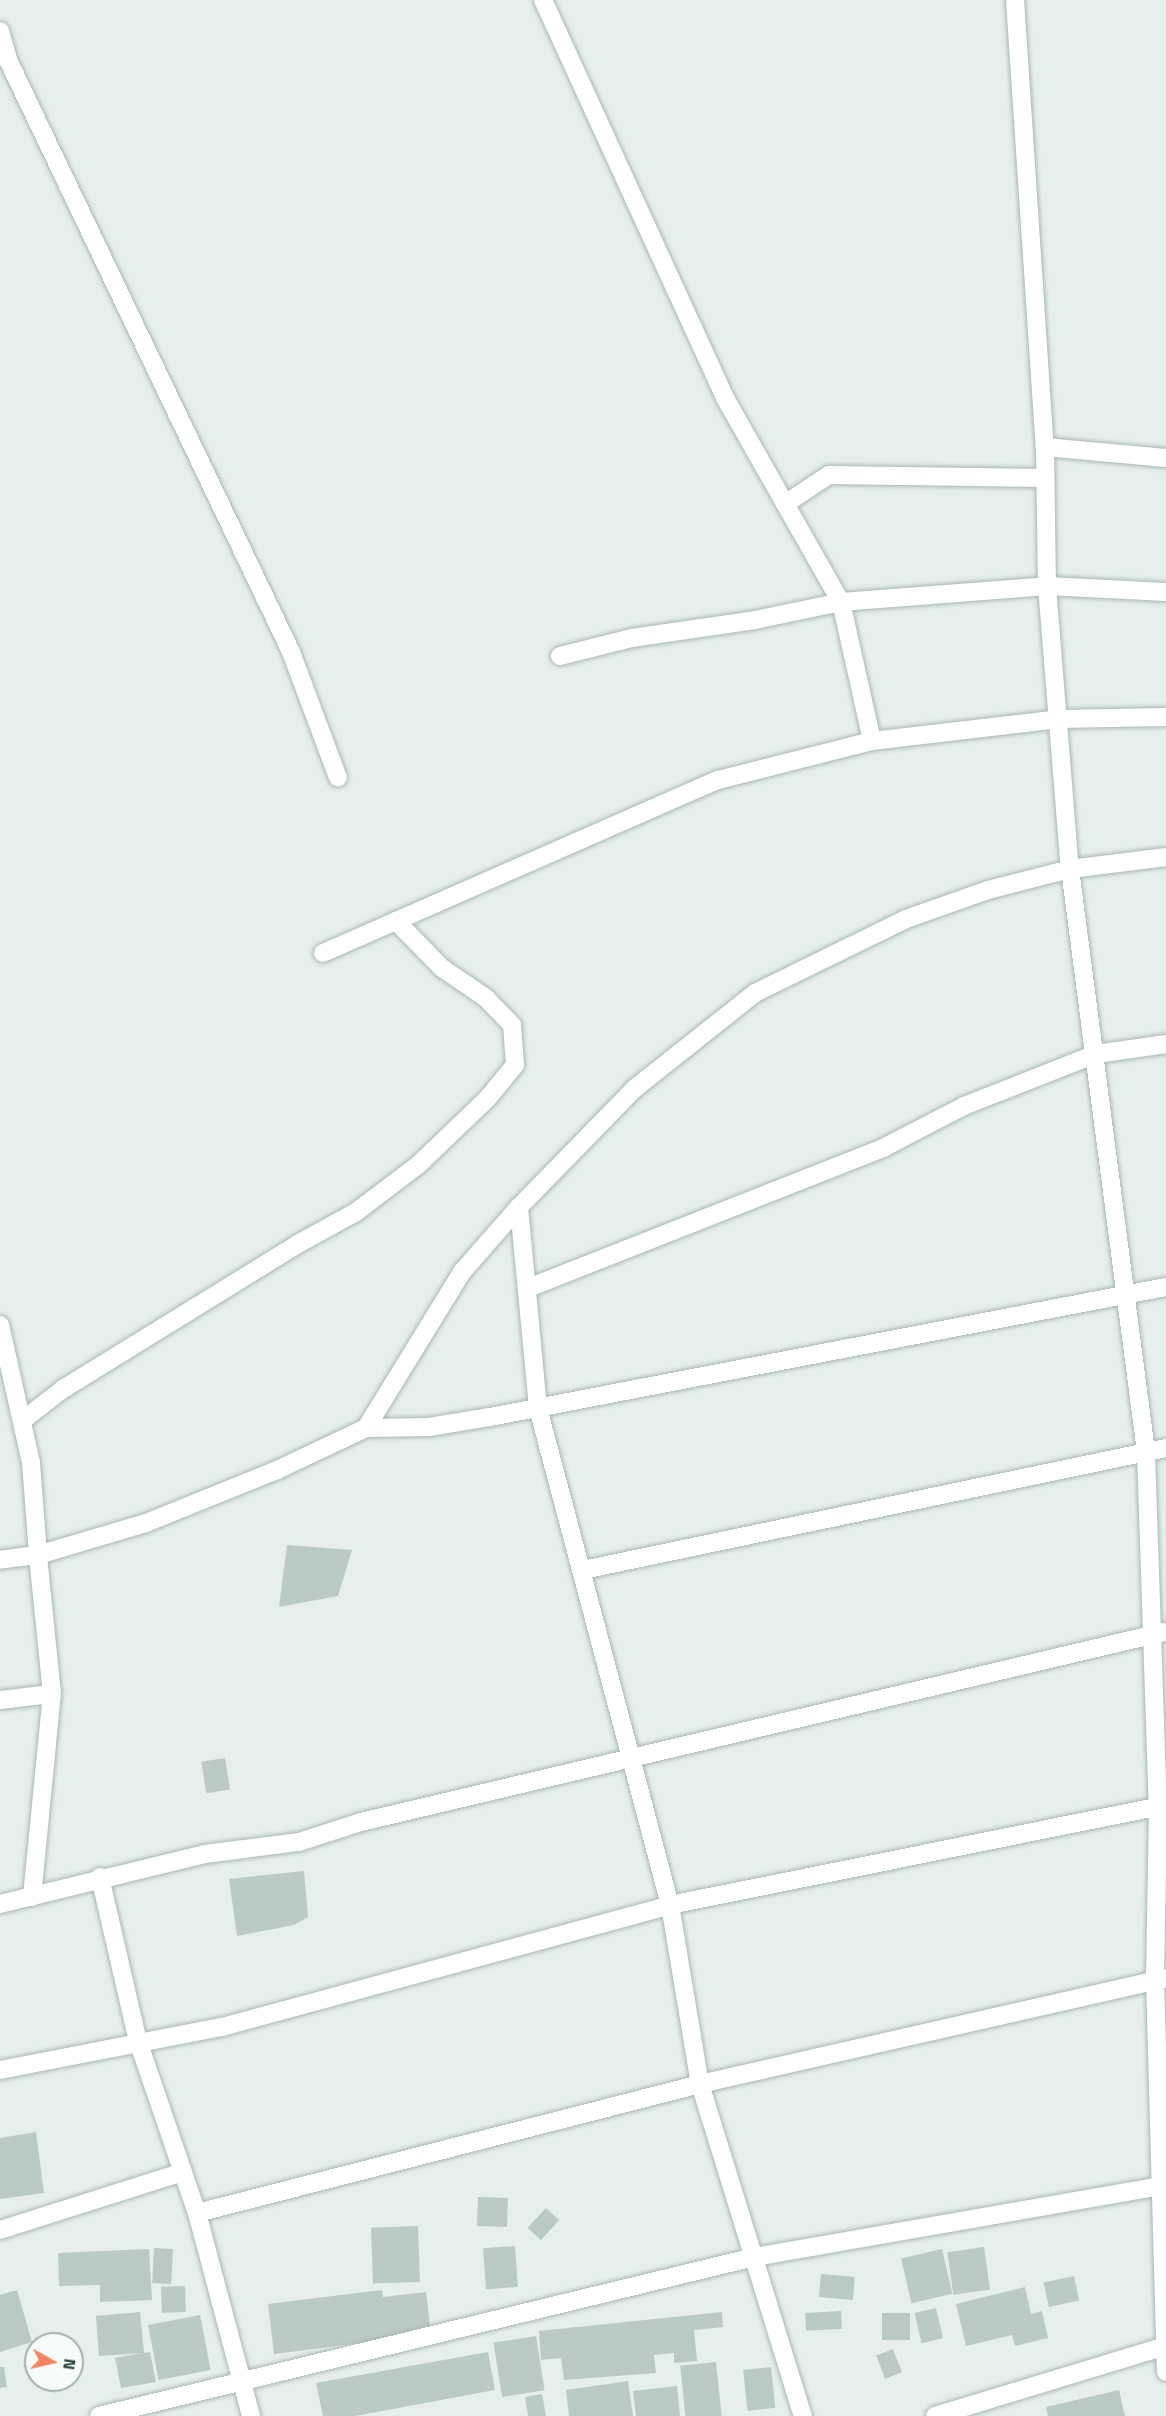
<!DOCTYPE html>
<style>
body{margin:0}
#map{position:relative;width:1166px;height:2416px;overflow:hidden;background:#e6efeb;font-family:"Titillium Web",sans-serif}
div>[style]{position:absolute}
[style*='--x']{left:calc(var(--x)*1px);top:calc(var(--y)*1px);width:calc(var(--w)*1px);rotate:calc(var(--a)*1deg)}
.building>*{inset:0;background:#bbcac4;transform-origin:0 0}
.roads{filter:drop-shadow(0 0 2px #a8b8b2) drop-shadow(0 0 2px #a8b8b2)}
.street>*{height:18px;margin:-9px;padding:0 9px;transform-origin:9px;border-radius:9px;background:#fff}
span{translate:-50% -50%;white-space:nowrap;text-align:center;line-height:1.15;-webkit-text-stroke:6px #f7fbf9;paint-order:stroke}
.north{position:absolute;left:24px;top:2332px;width:60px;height:60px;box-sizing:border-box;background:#f7fbf9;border:2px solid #a3b1ad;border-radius:50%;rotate:98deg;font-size:16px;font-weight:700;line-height:24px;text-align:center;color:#24423a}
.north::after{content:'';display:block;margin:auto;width:21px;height:27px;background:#f4845f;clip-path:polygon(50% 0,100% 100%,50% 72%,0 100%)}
</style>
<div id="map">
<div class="building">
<i style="clip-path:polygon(287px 1545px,352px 1550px,338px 1596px,279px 1607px)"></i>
<i style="left:225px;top:1758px;width:32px;height:24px;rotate:81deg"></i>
<i style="clip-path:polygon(304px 1871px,308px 1917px,294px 1925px,237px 1936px,229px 1879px)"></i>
<i style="clip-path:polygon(36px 2132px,44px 2193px,0 2199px,0 2138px)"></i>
<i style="left:478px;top:2197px;width:30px;height:29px;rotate:2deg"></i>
<i style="left:546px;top:2208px;width:18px;height:27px;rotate:43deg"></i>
<i style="left:418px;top:2226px;width:56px;height:47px;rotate:88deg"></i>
<i style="left:515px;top:2246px;width:41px;height:32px;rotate:86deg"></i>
<i style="left:984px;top:2247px;width:43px;height:37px;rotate:82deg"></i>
<i style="left:154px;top:2248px;width:19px;height:35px;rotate:3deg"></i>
<i style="clip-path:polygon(149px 2249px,152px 2300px,100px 2302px,100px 2285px,59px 2286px,58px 2253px)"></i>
<i style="left:942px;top:2249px;width:46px;height:42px;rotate:77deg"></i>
<i style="left:821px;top:2274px;width:34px;height:23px;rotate:5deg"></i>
<i style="left:1074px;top:2276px;width:25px;height:31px;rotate:78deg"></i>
<i style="left:185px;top:2286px;width:26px;height:24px;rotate:88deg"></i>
<i style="clip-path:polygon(1025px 2287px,1031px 2314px,1042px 2311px,1048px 2338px,1015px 2346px,1012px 2335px,966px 2346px,956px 2304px)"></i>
<i style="clip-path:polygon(17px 2290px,32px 2342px,0 2352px,0 2295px)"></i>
<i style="clip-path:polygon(382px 2290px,383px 2297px,426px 2292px,431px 2334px,274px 2354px,268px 2304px)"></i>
<i style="left:936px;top:2308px;width:31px;height:22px;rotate:77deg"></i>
<i style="left:841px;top:2311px;width:18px;height:36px;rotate:87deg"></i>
<i style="clip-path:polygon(140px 2312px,144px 2353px,150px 2352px,156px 2382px,121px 2388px,115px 2358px,142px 2353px,99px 2356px,96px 2316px)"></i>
<i style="clip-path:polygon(722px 2312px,723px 2327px,694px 2330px,697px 2361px,674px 2363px,674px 2353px,654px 2355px,656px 2373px,564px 2380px,561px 2358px,541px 2360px,539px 2331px)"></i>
<i style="left:882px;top:2313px;width:28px;height:27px"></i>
<i style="left:200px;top:2315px;width:56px;height:53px;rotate:79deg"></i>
<i style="left:536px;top:2336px;width:55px;height:43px;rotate:81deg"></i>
<i style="left:893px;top:2349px;width:25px;height:18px;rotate:69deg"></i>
<i style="clip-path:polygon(488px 2352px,495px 2390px,355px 2416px,323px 2416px,316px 2383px)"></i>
<i style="left:716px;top:2362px;width:54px;height:36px;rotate:84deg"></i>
<i style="clip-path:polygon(0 2367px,4px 2367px,7px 2387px,0 2388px)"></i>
<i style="left:771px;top:2367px;width:41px;height:28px;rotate:84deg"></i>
<i style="clip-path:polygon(628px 2381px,633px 2416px,569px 2416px,566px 2390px)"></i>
<i style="clip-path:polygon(677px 2386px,680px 2416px,636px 2416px,633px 2391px)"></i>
<i style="clip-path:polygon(1119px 2390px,1125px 2416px,1048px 2416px,1046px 2407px)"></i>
<i style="clip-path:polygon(542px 2394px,546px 2416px,528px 2416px,525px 2397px)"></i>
</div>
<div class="roads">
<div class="street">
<i style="--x:543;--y:0;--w:438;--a:65.4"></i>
<i style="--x:725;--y:398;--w:235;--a:60.4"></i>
<i style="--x:841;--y:602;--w:142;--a:77.4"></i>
<i style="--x:1015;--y:0;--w:448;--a:86.2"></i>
<i style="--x:1045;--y:447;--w:139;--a:89.2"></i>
<i style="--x:1047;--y:586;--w:284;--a:85.4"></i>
<i style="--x:1070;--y:869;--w:588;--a:82.57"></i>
<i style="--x:1146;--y:1452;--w:355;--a:88.1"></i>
<i style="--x:1158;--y:1807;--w:173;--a:91"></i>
<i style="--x:1155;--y:1980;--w:392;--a:88.4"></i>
<i style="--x:0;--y:31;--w:32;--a:74"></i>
<i style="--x:9;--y:62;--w:654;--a:64.45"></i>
<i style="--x:291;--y:652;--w:134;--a:69.5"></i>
<i style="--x:1045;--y:447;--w:121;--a:5.2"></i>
<i style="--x:785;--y:504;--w:53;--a:-33.4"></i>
<i style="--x:829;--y:475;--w:216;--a:0.8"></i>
<i style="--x:560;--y:656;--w:74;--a:-14"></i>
<i style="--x:632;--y:638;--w:124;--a:-8.3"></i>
<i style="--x:755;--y:620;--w:88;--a:-11.8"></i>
<i style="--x:841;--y:602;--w:207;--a:-4.4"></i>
<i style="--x:1047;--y:586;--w:119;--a:2.9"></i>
<i style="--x:323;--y:953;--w:431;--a:-23.7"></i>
<i style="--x:718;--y:780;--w:159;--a:-14.2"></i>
<i style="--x:872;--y:741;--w:188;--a:-6.7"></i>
<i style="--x:1059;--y:719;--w:107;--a:-1.1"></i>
<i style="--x:519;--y:1207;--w:202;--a:84.6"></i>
<i style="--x:538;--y:1408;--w:514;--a:75.13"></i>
<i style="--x:670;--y:1905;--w:181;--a:80.5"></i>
<i style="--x:700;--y:2084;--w:348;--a:72.8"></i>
<i style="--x:528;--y:1288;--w:382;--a:-21.5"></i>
<i style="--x:883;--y:1148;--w:91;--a:-27.4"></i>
<i style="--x:964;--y:1106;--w:142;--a:-21.5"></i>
<i style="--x:1096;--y:1054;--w:71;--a:-8.1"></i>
<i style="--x:0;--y:1325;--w:141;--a:77.3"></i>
<i style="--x:31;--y:1463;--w:92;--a:85.6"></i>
<i style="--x:38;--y:1555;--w:38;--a:173"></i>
<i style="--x:23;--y:1420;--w:51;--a:-37.8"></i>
<i style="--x:63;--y:1389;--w:274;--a:-31.7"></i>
<i style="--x:296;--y:1245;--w:68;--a:-28.8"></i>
<i style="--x:356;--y:1212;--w:78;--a:-37.2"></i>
<i style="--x:418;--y:1165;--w:95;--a:-43.7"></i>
<i style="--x:487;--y:1099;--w:44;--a:-50.5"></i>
<i style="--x:515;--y:1065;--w:40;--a:-94.3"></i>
<i style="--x:512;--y:1025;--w:37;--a:-134"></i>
<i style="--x:486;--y:998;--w:53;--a:-145.7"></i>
<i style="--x:442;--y:968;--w:66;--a:-134.4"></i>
<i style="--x:366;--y:1428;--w:63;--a:-0.9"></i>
<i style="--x:429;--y:1427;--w:62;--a:-9.3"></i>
<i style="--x:490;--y:1417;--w:688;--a:-10.89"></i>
<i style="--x:583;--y:1570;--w:596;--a:-11.82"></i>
<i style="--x:0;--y:1700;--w:52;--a:-6.6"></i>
<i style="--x:100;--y:1877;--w:168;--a:77"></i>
<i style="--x:138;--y:2041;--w:182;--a:71.1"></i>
<i style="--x:197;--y:2213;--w:210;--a:75.1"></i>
<i style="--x:32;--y:1897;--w:204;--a:-84.4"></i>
<i style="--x:52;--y:1694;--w:140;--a:-95.8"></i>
<i style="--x:38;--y:1555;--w:113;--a:-16.5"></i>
<i style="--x:146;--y:1523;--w:141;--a:-22"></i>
<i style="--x:277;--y:1470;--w:98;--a:-25.3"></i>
<i style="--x:366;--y:1428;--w:183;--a:-58.4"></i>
<i style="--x:462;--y:1272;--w:86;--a:-48.8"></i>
<i style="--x:519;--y:1207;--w:165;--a:-45.7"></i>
<i style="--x:634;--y:1089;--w:154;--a:-38.4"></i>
<i style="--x:755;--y:993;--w:168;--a:-26.1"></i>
<i style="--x:906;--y:919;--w:87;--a:-19.5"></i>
<i style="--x:988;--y:890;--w:85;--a:-14.4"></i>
<i style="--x:1070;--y:869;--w:97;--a:-7.1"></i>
<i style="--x:0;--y:1904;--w:211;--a:-13.7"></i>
<i style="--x:205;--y:1854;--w:95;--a:-7.3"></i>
<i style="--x:299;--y:1842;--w:65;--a:-17.9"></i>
<i style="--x:361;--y:1822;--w:825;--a:-13.31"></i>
<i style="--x:0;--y:2070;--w:226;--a:-11"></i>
<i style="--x:222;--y:2027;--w:464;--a:-15.2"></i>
<i style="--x:670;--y:1905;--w:506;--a:-11.4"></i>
<i style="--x:197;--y:2213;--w:519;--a:-14.38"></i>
<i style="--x:700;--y:2084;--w:478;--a:-12.8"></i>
<i style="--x:0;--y:2230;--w:192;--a:-17.6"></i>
<i style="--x:99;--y:2416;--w:674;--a:-13.64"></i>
<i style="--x:754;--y:2257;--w:418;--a:-9.9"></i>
<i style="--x:935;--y:2416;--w:241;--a:-16.9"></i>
</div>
</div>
<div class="north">N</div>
</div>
